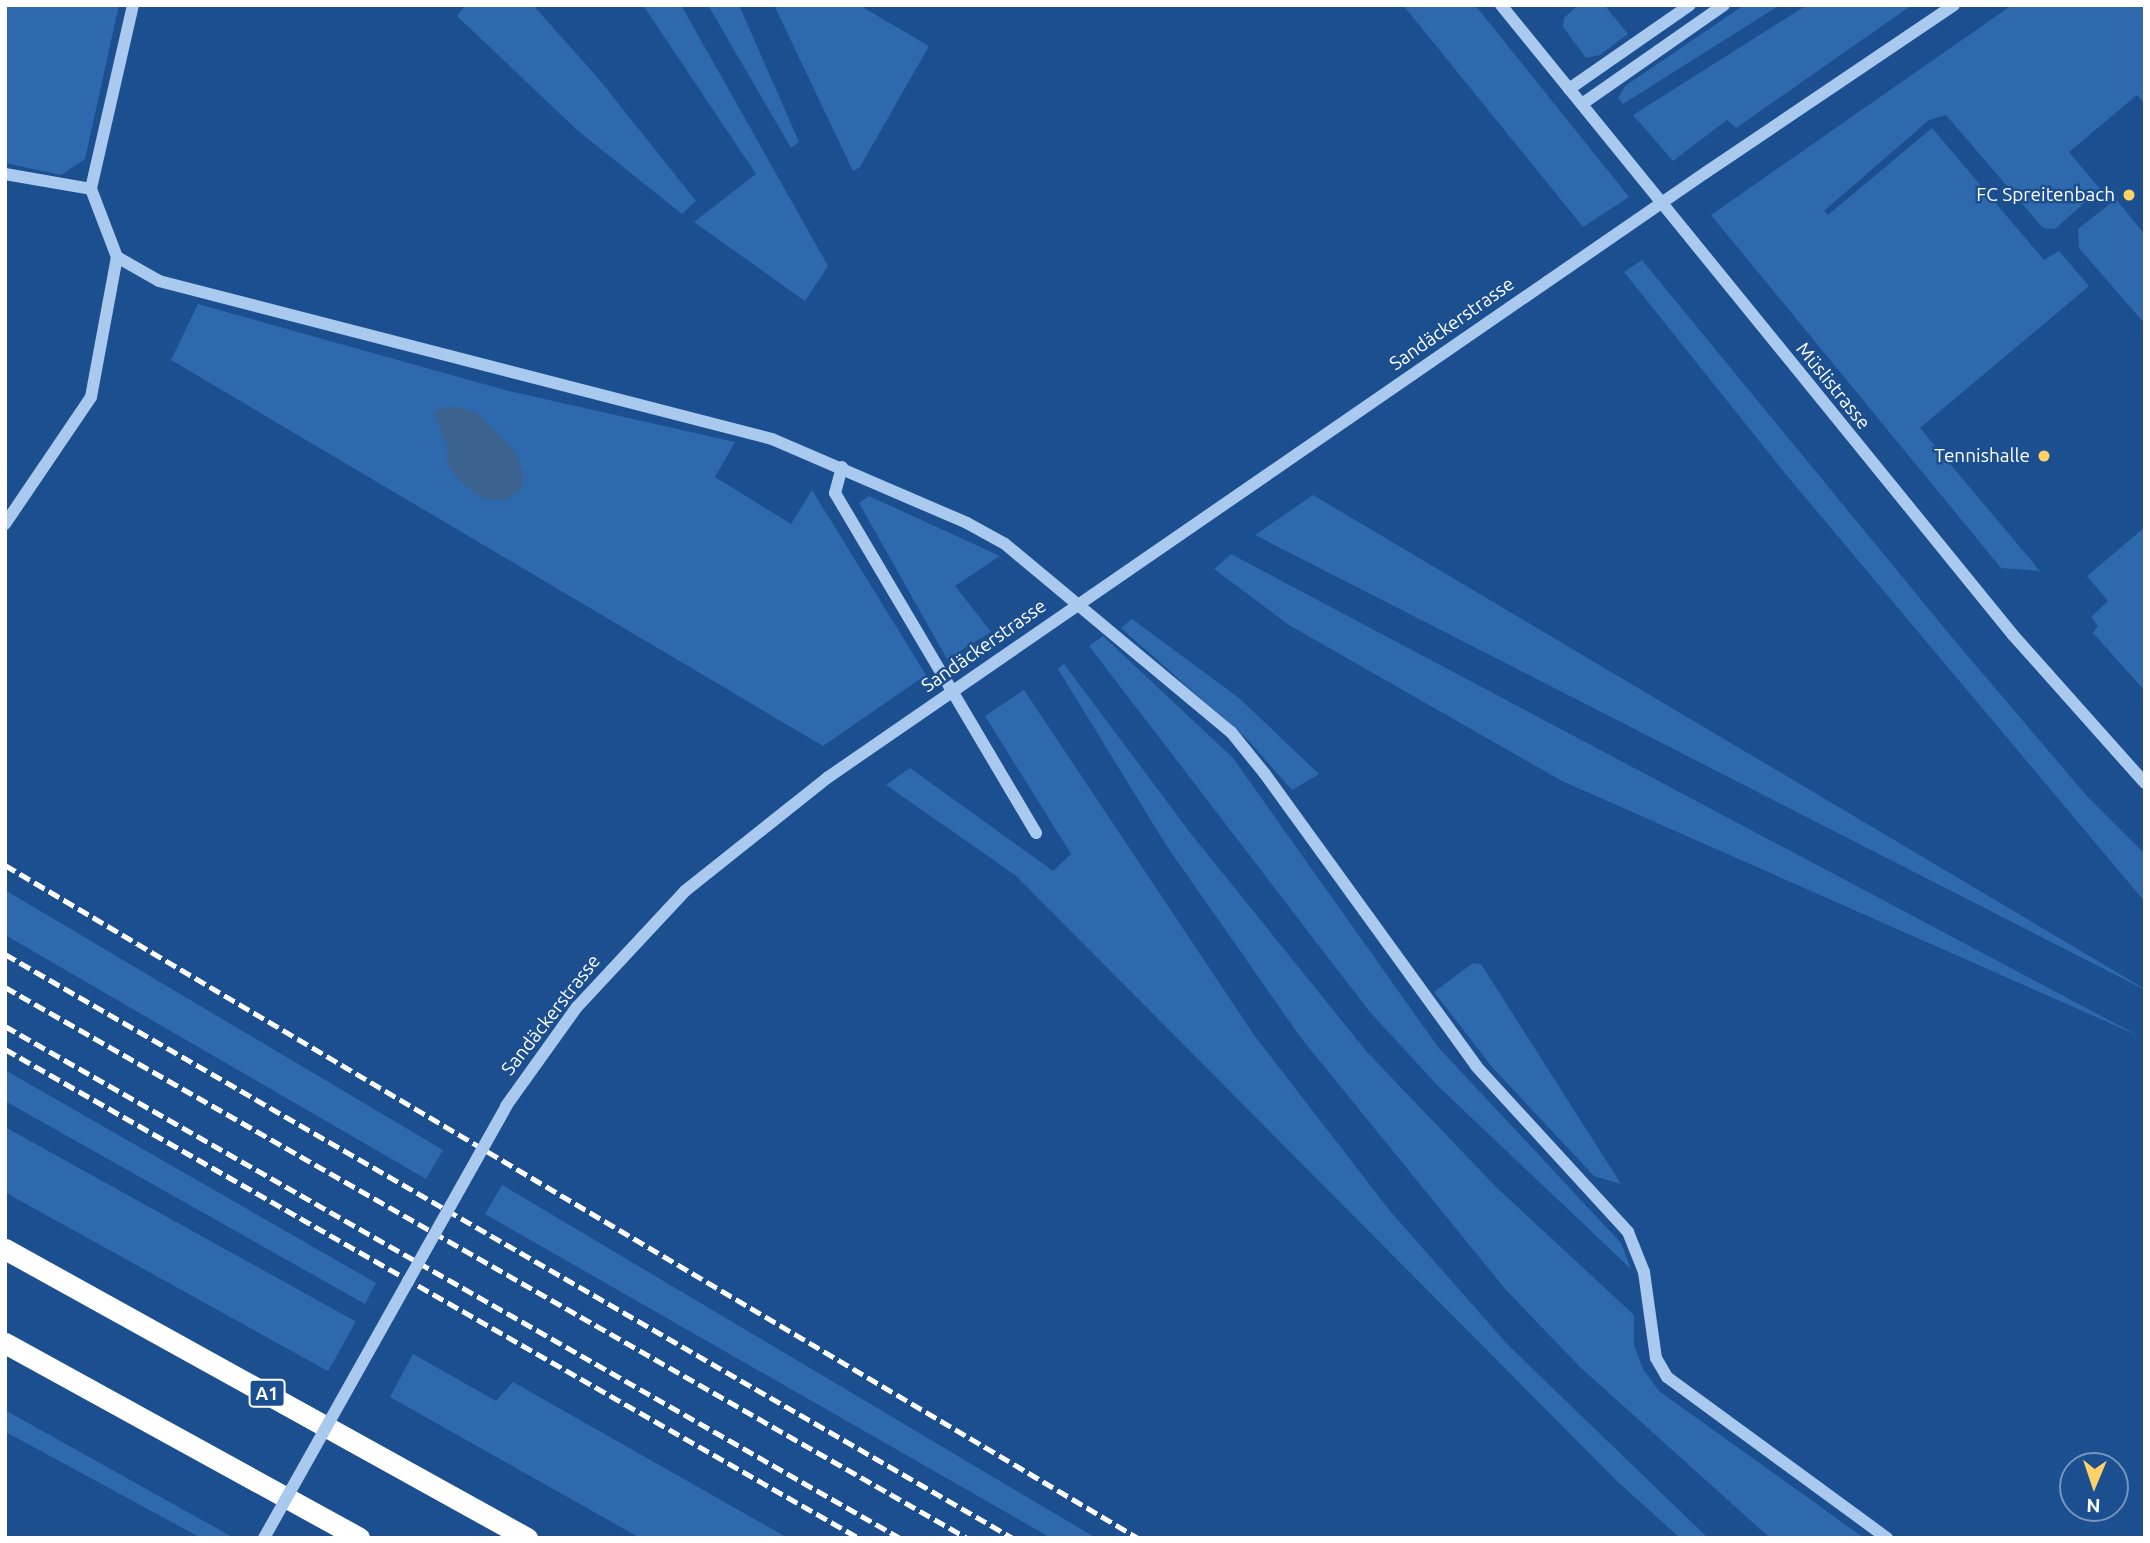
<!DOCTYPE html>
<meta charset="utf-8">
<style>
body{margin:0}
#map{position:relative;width:2150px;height:1543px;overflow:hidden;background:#1b4f8f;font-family:Ubuntu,sans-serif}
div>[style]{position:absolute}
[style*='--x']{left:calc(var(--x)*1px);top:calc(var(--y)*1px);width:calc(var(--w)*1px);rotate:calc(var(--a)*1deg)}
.green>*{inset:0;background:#2e69ad;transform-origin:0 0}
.water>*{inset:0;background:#3c6290}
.minor>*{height:12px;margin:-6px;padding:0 6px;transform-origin:6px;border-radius:6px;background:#a9c9ee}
.highway>*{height:21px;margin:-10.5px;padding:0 10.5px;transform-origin:10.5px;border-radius:10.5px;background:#fff}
.rail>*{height:5px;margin-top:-2.5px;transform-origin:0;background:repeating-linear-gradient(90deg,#fff 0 12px,transparent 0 17px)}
.minor-bridge>*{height:12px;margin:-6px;padding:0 6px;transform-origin:6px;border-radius:6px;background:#a9c9ee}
.dots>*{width:19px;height:19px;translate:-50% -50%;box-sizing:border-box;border:4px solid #1b4f8f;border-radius:50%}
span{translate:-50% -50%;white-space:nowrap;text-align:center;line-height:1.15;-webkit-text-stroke:5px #1b4f8f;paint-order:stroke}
.shield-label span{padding:2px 5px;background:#1b4f8f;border:2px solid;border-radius:5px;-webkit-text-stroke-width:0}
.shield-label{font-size:18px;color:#fff;font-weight:700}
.poi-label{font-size:19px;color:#fff}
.right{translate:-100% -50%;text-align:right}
.street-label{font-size:19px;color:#fff}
.frame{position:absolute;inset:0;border:7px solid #fff;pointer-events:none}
.north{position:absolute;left:2059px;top:1452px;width:70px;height:70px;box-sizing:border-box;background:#1b4f8f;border:2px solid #7695bc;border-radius:50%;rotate:182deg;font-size:19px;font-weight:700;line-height:28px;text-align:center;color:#fff}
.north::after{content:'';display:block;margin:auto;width:24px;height:32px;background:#ffd166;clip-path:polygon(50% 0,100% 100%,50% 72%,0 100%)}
</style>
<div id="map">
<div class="green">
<i style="clip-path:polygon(5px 5px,119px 5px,85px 159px,61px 175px,5px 163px)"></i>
<i style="clip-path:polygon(466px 5px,533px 5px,598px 78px,696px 201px,682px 214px,577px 130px,457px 16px)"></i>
<i style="clip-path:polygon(643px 5px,681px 5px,828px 266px,805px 301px,694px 222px,756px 174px)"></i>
<i style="clip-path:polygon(708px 5px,739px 5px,799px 142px,791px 148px)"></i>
<i style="clip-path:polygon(774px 5px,859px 5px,929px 46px,860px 167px,853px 171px)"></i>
<i style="clip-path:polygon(1403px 5px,1475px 5px,1629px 197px,1583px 227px)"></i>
<i style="clip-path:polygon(1578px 5px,1606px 7px,1628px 34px,1600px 55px,1586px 58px,1563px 27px,1564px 18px)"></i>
<i style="clip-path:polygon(1744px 5px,1780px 5px,1623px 104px,1618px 98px,1625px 86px)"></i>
<i style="clip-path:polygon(1807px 5px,1912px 5px,1736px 128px,1727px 120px,1673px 161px,1633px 115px)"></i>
<i style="clip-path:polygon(2012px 5px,2145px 5px,2145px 104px,2137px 95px,2069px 152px,2100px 189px,2055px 229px,2043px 228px,1946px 115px,1929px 120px,1824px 211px,1828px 215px,1932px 128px,2044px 260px,2059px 251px,2089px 286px,1920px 428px,2040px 571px,2001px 568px,1711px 215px)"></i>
<i style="clip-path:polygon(2116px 199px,2145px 235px,2145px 324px,2079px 248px,2078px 229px)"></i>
<i style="clip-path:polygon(1642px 260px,1955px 641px,2086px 795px,2145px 854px,2145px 902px,1788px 477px,1624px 272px)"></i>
<i style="clip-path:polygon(198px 304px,505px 390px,735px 442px,715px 477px,791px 524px,812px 490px,926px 675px,823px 746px,171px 360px)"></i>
<i style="clip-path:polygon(1313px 495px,2145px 989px,2145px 990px,1255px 535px)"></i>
<i style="clip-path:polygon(869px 496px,1000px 556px,955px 586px,991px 632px,947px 659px,859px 503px)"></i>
<i style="clip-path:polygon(2145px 527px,2145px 691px,2093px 633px,2098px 626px,2091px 617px,2108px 601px,2087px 576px)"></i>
<i style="clip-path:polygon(1231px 554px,2139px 1036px,1562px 781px,1289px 625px,1214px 569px)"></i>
<i style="clip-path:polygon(1132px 619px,1239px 698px,1319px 774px,1292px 790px,1249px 741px,1121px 628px)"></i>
<i style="clip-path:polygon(1103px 636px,1233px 758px,1438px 1047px,1621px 1243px,1631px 1269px,1438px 1086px,1369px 1011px,1089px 646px)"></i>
<i style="clip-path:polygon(1064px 664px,1192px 835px,1367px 1052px,1496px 1187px,1634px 1315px,1634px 1345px,1643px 1369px,1659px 1391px,1864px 1538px,1770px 1538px,1580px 1367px,1506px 1290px,1301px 1038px,1166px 845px,1058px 669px)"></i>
<i style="clip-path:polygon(1024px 690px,1254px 1035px,1390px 1211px,1508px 1345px,1708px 1538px,1680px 1538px,1618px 1482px,1015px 875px,886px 785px,910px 768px,1053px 871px,1071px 854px,985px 716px)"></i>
<i style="clip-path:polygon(5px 890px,443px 1150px,426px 1179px,5px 935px)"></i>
<i style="clip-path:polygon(1473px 963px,1481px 964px,1621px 1184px,1594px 1176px,1492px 1067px,1434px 992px)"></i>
<i style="clip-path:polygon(5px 1070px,376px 1283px,365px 1304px,5px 1101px)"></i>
<i style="left:5px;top:1127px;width:401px;height:57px;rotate:29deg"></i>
<i style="clip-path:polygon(502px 1185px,1096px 1538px,1051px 1538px,485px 1214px)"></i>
<i style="clip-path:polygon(413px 1354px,496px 1401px,513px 1382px,788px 1538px,640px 1538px,390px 1397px)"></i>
<i style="clip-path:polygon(5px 1410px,234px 1538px,201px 1538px,15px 1437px,5px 1432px)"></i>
</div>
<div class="water">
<i style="clip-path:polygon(451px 406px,476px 412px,516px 453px,523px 471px,523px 488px,504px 500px,484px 498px,460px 482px,447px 463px,447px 446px,434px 412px)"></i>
</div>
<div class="minor">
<i style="--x:133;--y:5;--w:189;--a:102.9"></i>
<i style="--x:91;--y:189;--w:73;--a:69.1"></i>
<i style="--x:117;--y:257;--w:48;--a:29.7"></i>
<i style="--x:159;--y:281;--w:633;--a:14.45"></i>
<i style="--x:772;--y:439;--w:212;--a:23.3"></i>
<i style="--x:967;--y:523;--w:43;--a:28.9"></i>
<i style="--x:1005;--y:544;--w:294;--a:39.8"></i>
<i style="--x:1231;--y:732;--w:54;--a:51"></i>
<i style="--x:1265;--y:774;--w:360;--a:54.1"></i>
<i style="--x:1476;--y:1066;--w:225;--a:47.5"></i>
<i style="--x:1628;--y:1232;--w:43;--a:68.2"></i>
<i style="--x:1644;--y:1272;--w:87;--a:82.1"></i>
<i style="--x:1656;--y:1358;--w:22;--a:60"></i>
<i style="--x:1667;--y:1377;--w:273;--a:36.2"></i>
<i style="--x:1501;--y:5;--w:812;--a:50.9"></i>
<i style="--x:2013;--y:635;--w:198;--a:48.3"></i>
<i style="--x:1569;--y:89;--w:147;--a:-34.8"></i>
<i style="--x:1582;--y:104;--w:173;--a:-34.9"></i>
<i style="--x:1705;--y:173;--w:300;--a:-34"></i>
<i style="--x:5;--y:174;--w:87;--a:9.9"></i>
<i style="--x:842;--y:467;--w:27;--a:105"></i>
<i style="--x:835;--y:493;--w:395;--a:59.4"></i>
<i style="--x:5;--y:524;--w:153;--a:-55.9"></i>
<i style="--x:91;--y:397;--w:142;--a:-79.5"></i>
</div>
<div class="highway">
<i style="--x:5;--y:1249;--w:597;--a:28.97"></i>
<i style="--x:5;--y:1343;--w:404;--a:28.8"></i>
</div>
<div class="rail">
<i style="--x:5;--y:865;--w:1318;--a:30.71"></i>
<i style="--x:5;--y:954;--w:1165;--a:30.09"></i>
<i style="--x:5;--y:987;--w:1109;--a:29.8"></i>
<i style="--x:5;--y:1026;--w:1031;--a:29.77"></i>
<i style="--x:5;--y:1049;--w:984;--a:29.8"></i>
</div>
<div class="minor-bridge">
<i style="--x:264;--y:1538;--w:495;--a:-60.7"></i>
<i style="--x:506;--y:1106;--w:122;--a:-54.4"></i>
<i style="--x:577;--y:1007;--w:158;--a:-47"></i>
<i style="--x:685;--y:891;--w:181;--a:-38.5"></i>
<i style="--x:827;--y:778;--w:1066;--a:-34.57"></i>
</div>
<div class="dots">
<i style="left:2129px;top:195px;background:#ffd166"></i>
<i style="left:2044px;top:456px;background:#ffd166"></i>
</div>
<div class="shield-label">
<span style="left:267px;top:1393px">A1</span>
</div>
<div class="poi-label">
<span class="right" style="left:2115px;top:195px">FC Spreitenbach</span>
<span class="right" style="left:2030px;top:456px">Tennishalle</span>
</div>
<div class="street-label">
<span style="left:1452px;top:324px;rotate:-35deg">Sandäckerstrasse</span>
<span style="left:1833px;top:386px;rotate:51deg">Müslistrasse</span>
<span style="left:984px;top:646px;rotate:-35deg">Sandäckerstrasse</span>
<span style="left:551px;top:1015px;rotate:-52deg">Sandäckerstrasse</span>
</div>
<div class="frame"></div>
<div class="north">N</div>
</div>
